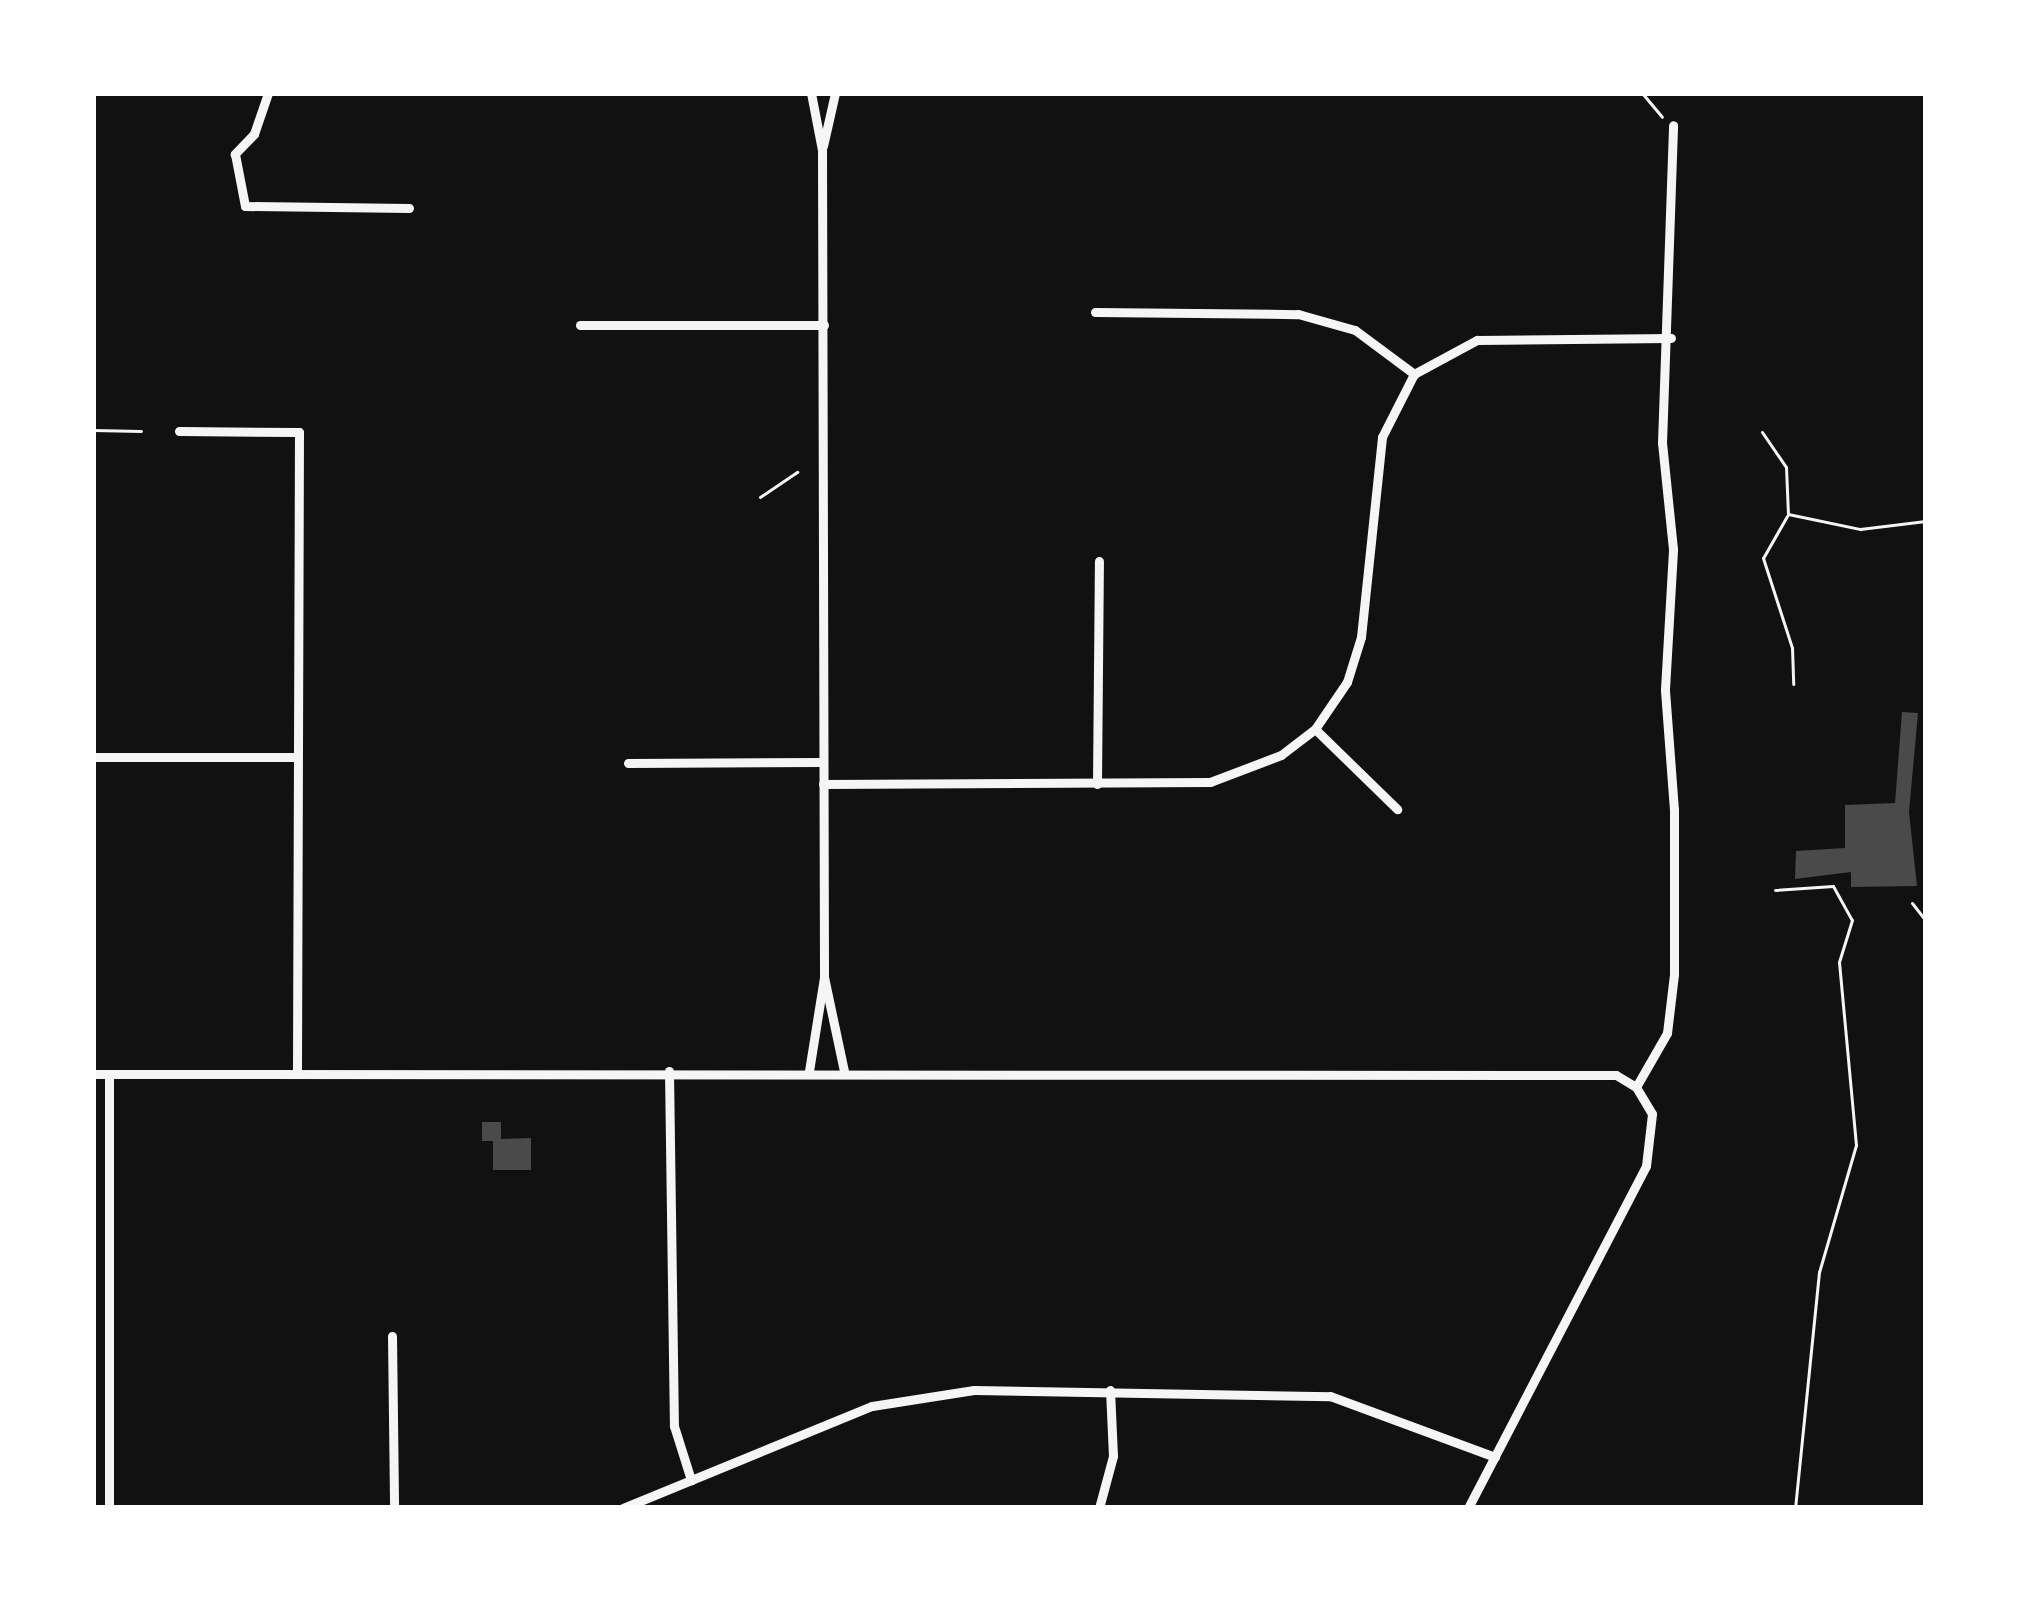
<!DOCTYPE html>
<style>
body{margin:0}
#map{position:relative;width:2019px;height:1601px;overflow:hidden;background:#111;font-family:"Archivo Narrow",sans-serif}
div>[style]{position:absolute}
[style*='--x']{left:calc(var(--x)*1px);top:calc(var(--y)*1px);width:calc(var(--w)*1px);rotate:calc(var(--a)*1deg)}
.building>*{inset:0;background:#4a4a4a}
.path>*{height:3px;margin:-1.5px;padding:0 1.5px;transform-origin:1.5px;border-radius:1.5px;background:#f5f5f5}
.minor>*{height:9px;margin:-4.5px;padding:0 4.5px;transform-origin:4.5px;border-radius:4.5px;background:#f5f5f5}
span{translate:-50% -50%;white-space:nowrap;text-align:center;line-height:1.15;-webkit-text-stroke:10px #fff;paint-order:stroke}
.frame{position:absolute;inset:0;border:96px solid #fff;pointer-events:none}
</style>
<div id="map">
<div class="building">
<i style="clip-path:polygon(1902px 712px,1918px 713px,1909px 812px,1917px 886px,1851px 887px,1851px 872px,1795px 879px,1796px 851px,1845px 848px,1845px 805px,1895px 803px)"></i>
<i style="clip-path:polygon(482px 1122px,501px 1122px,501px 1139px,531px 1138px,531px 1170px,493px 1170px,493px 1141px,482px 1141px)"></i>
</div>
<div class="path">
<i style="--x:1642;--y:93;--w:31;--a:50"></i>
<i style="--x:93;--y:430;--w:48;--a:1.2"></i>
<i style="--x:1762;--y:432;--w:42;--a:55.6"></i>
<i style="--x:1786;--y:467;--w:47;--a:87.6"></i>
<i style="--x:1788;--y:514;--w:74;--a:11.8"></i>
<i style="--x:1860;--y:529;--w:66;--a:-6.9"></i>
<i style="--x:760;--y:497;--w:45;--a:-34"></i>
<i style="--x:1787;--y:516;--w:48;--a:119.7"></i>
<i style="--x:1763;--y:558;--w:95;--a:72.1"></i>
<i style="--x:1792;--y:648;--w:36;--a:88"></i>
<i style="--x:1775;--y:890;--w:58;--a:-3.9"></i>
<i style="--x:1833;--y:886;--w:39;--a:61"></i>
<i style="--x:1852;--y:920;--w:44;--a:107.2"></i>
<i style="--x:1839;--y:962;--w:184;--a:84.7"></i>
<i style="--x:1856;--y:1145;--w:132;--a:106.2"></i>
<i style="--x:1819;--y:1272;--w:237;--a:95.8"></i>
<i style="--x:1912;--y:903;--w:23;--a:52"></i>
</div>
<div class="minor">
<i style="--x:268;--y:93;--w:43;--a:108.9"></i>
<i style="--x:254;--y:134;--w:28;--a:134"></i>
<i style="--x:235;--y:154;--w:53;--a:79.1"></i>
<i style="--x:245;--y:206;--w:164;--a:0.7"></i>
<i style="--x:811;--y:93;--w:58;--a:79.1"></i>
<i style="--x:822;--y:150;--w:827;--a:89.86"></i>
<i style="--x:824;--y:977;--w:96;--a:78"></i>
<i style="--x:823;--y:146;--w:54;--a:-77.2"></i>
<i style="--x:1095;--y:312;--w:203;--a:0.6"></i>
<i style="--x:1298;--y:314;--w:59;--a:15.7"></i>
<i style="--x:1355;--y:330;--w:74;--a:36.7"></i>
<i style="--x:580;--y:325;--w:244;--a:0"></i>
<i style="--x:179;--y:431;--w:120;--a:0.5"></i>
<i style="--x:299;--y:432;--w:641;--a:90.18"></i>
<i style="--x:1315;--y:729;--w:115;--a:44.3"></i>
<i style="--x:93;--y:757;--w:201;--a:0"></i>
<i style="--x:628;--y:763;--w:195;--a:-0.3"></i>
<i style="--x:823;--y:784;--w:387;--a:-0.3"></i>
<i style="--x:1210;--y:782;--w:76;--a:-20.8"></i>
<i style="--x:1281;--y:755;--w:43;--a:-37.4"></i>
<i style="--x:1315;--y:729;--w:57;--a:-55.8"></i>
<i style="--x:1347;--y:682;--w:47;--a:-72.7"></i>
<i style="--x:1361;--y:637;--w:201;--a:-84"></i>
<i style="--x:1382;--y:437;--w:71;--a:-63.1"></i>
<i style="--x:1414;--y:374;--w:72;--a:-28.4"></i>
<i style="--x:1477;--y:340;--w:194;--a:-0.6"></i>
<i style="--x:1097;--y:784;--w:223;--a:-89.5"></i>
<i style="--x:669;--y:1071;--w:355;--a:89.2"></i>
<i style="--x:674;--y:1426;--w:57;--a:72.5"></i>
<i style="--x:809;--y:1071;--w:95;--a:-80.9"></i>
<i style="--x:93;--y:1074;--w:1523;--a:0.04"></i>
<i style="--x:1616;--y:1075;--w:23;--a:31"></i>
<i style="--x:1636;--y:1087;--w:31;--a:59"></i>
<i style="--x:1652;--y:1114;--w:52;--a:96.6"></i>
<i style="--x:1646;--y:1166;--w:386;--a:117.5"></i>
<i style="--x:109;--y:1074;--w:434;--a:90"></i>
<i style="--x:1636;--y:1087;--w:62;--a:-60.1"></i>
<i style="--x:1667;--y:1033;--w:59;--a:-83.2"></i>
<i style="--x:1674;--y:974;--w:164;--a:-90"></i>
<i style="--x:1674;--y:810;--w:121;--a:-94.3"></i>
<i style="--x:1665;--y:689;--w:140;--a:-86.7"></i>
<i style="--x:1673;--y:549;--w:107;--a:-95.9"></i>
<i style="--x:1662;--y:443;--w:318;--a:-88"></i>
<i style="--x:392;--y:1336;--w:172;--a:89.3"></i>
<i style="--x:623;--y:1508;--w:269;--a:-22.3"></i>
<i style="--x:872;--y:1406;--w:103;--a:-8.9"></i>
<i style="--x:974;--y:1390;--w:356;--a:1"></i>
<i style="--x:1330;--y:1396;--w:176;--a:20.3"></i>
<i style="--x:1099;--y:1508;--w:54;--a:-74.9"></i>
<i style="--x:1113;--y:1456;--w:66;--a:-92.6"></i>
</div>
<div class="frame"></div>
</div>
